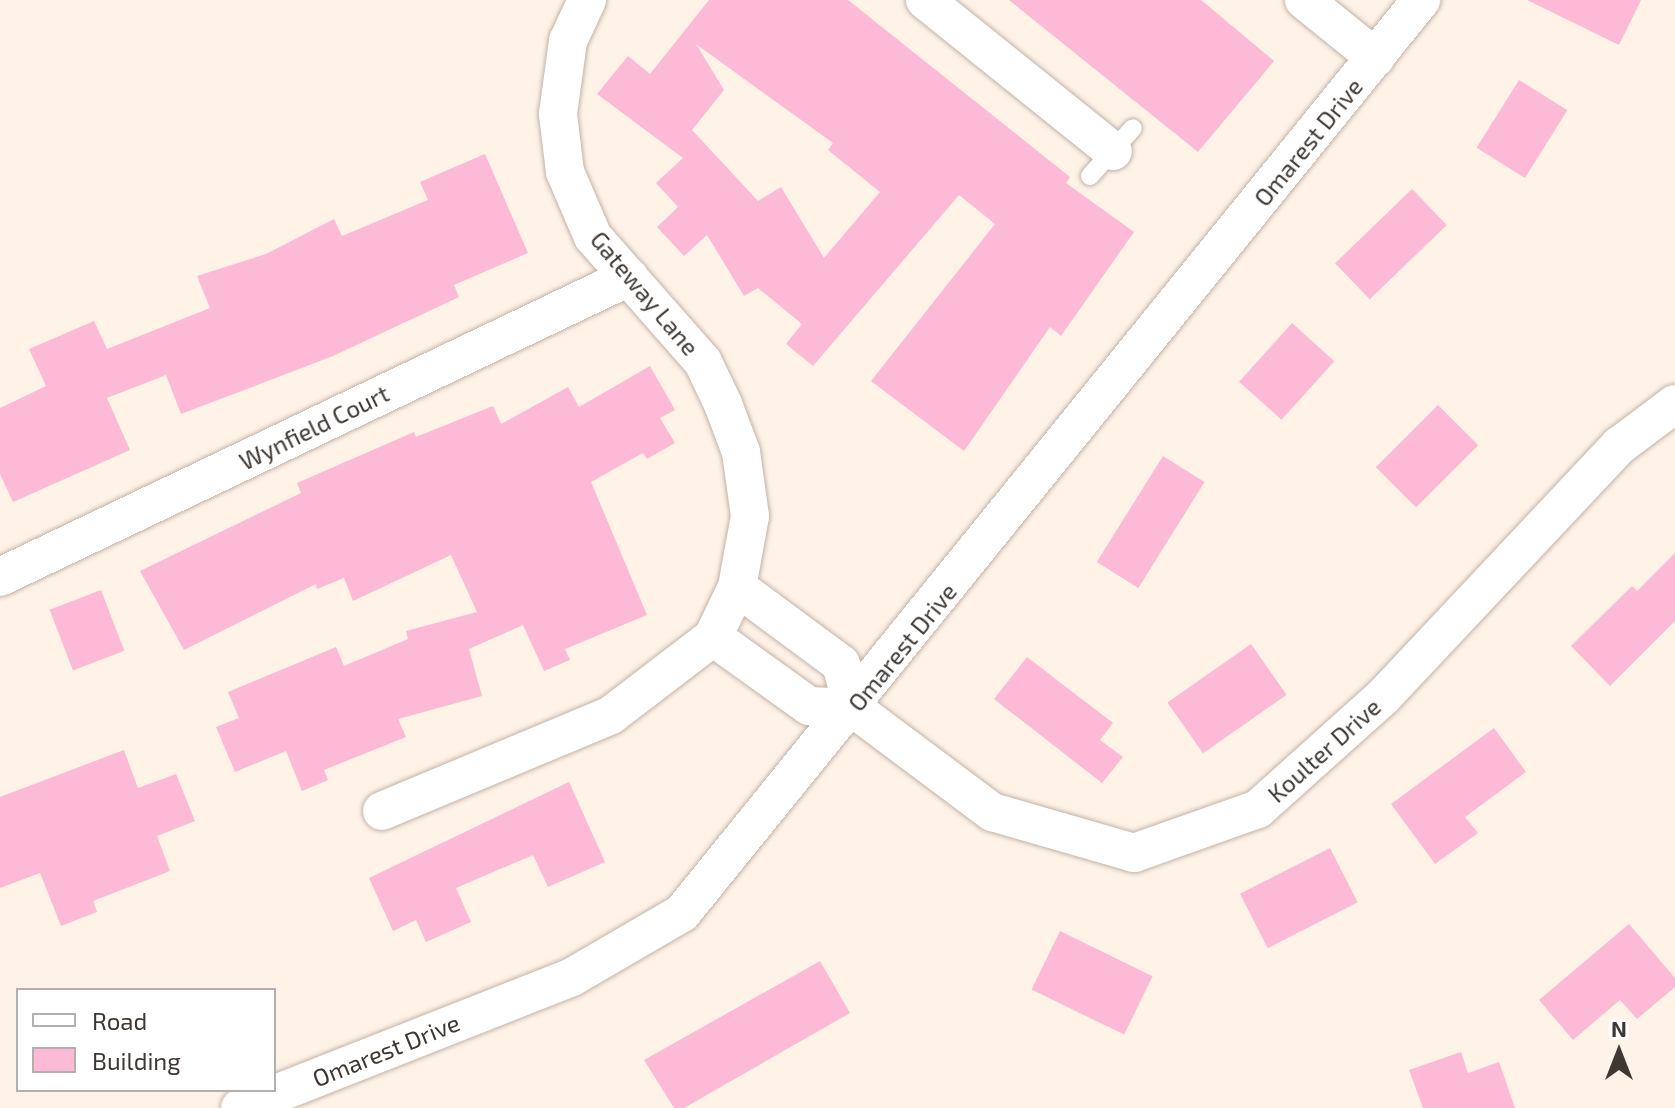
<!DOCTYPE html>
<style>
body{margin:0}
#map{position:relative;width:1675px;height:1108px;overflow:hidden;background:#fff2e7;font-family:"Exo 2",sans-serif}
div>[style]{position:absolute}
[style*='--x']{left:calc(var(--x)*1px);top:calc(var(--y)*1px);width:calc(var(--w)*1px);rotate:calc(var(--a)*1deg)}
.building>*{inset:0;background:#fcbad7;transform-origin:0 0}
.roads{filter:drop-shadow(0 0 2px #c3b3a7) drop-shadow(0 0 2px #c3b3a7)}
.service>*{height:18px;margin:-9px;padding:0 9px;transform-origin:9px;border-radius:9px;background:#fff}
.minor>*{height:38px;margin:-19px;padding:0 19px;transform-origin:19px;border-radius:19px;background:#fff}
span{translate:-50% -50%;white-space:nowrap;text-align:center;line-height:1.15;-webkit-text-stroke:7px #fff;paint-order:stroke}
.street-label{font-size:24px;color:#3e3732}
.legend{position:absolute;left:16px;top:988px;width:260px;height:104px;box-sizing:border-box;background:#fff;border:2px solid #b2afad;margin:0;padding:10px 14px;list-style:none;font-size:24px;color:#3e3732}
.legend li{display:flex;align-items:center;gap:16px;height:40px}
.legend b{width:40px;border:2px solid #b2afad}
.north{position:absolute;left:1579px;top:1012px;width:80px;height:80px;-webkit-text-stroke:6px #fff;paint-order:stroke;rotate:0deg;font-size:22px;font-weight:700;line-height:32px;text-align:center;color:#3e3732}
.north::after{content:'';display:block;margin:auto;width:28px;height:36px;background:#3e3732;clip-path:polygon(50% 0,100% 100%,50% 72%,0 100%)}
</style>
<div id="map">
<div class="building">
<i style="clip-path:polygon(evenodd,709px 0,848px 0,1070px 177px,1066px 183px,1134px 232px,1061px 336px,1050px 327px,964px 451px,871px 381px,995px 224px,959px 195px,813px 366px,786px 344px,802px 324px,758px 288px,744px 296px,707px 235px,684px 256px,657px 227px,678px 207px,656px 183px,683px 158px,597px 94px,628px 56px,650px 74px,709px 0,696px 44px,833px 143px,828px 150px,880px 192px,824px 258px,781px 187px,758px 201px,692px 130px,724px 90px,696px 44px)"></i>
<i style="clip-path:polygon(1009px 0,1201px 0,1274px 61px,1198px 152px)"></i>
<i style="clip-path:polygon(1527px 0,1641px 0,1619px 45px)"></i>
<i style="left:1519px;top:80px;width:57px;height:80px;rotate:32deg"></i>
<i style="clip-path:polygon(485px 154px,528px 253px,454px 285px,459px 297px,333px 356px,181px 414px,166px 375px,107px 398px,130px 450px,13px 502px,0 474px,0 408px,46px 386px,29px 349px,94px 321px,107px 349px,210px 308px,197px 276px,266px 254px,334px 219px,342px 236px,428px 200px,420px 182px)"></i>
<i style="left:1412px;top:189px;width:50px;height:107px;rotate:46deg"></i>
<i style="left:1292px;top:323px;width:57px;height:79px;rotate:42deg"></i>
<i style="clip-path:polygon(650px 366px,675px 410px,660px 418px,675px 443px,647px 459px,643px 453px,591px 482px,647px 615px,565px 649px,570px 660px,544px 671px,523px 625px,469px 649px,482px 696px,398px 719px,406px 737px,324px 770px,328px 780px,302px 791px,286px 751px,235px 772px,216px 727px,239px 718px,228px 692px,336px 647px,344px 666px,408px 639px,406px 631px,477px 612px,451px 555px,353px 601px,344px 578px,317px 589px,316px 584px,184px 650px,140px 571px,301px 493px,297px 483px,414px 432px,416px 437px,493px 406px,501px 424px,568px 387px,579px 407px)"></i>
<i style="left:1438px;top:405px;width:57px;height:88px;rotate:45deg"></i>
<i style="left:1163px;top:456px;width:49px;height:125px;rotate:32deg"></i>
<i style="clip-path:polygon(1675px 553px,1675px 621px,1610px 686px,1571px 646px,1632px 586px,1637px 591px)"></i>
<i style="left:101px;top:590px;width:65px;height:55px;rotate:69deg"></i>
<i style="left:1251px;top:644px;width:62px;height:102px;rotate:55deg"></i>
<i style="clip-path:polygon(1027px 657px,1113px 723px,1100px 740px,1123px 757px,1102px 783px,994px 699px)"></i>
<i style="clip-path:polygon(1494px 728px,1526px 772px,1465px 817px,1478px 833px,1435px 864px,1391px 804px)"></i>
<i style="clip-path:polygon(124px 750px,138px 788px,176px 774px,195px 821px,157px 836px,170px 871px,93px 901px,97px 912px,61px 926px,40px 873px,0 888px,0 797px)"></i>
<i style="clip-path:polygon(569px 782px,605px 862px,548px 887px,533px 855px,456px 888px,471px 922px,426px 942px,416px 920px,393px 931px,369px 878px)"></i>
<i style="left:1330px;top:848px;width:61px;height:101px;rotate:63deg"></i>
<i style="clip-path:polygon(1629px 924px,1675px 978px,1675px 987px,1637px 1019px,1620px 1000px,1573px 1040px,1539px 1000px)"></i>
<i style="left:1060px;top:931px;width:103px;height:65px;rotate:26deg"></i>
<i style="clip-path:polygon(820px 961px,850px 1013px,684px 1108px,674px 1108px,644px 1060px)"></i>
<i style="clip-path:polygon(1461px 1052px,1468px 1073px,1499px 1062px,1515px 1108px,1423px 1108px,1409px 1070px)"></i>
</div>
<div class="roads">
<div class="service">
<i style="--x:1090;--y:176;--w:64;--a:-48.1"></i>
</div>
<div class="minor">
<i style="--x:925;--y:0;--w:241;--a:38.8"></i>
<i style="--x:1304;--y:0;--w:92;--a:38.9"></i>
<i style="--x:0;--y:577;--w:697;--a:-25.5"></i>
<i style="--x:737;--y:587;--w:129;--a:36.5"></i>
<i style="--x:841;--y:664;--w:46;--a:74.7"></i>
<i style="--x:713;--y:637;--w:118;--a:35.7"></i>
<i style="--x:809;--y:706;--w:44;--a:2.6"></i>
<i style="--x:853;--y:708;--w:174;--a:36.8"></i>
<i style="--x:992;--y:812;--w:148;--a:16.1"></i>
<i style="--x:1134;--y:853;--w:132;--a:-19.5"></i>
<i style="--x:1258;--y:809;--w:168;--a:-41.9"></i>
<i style="--x:1383;--y:697;--w:345;--a:-46.8"></i>
<i style="--x:1619;--y:446;--w:70;--a:-36.9"></i>
<i style="--x:382;--y:811;--w:248;--a:-22.7"></i>
<i style="--x:611;--y:715;--w:128;--a:-37.4"></i>
<i style="--x:713;--y:637;--w:55;--a:-64.4"></i>
<i style="--x:737;--y:587;--w:72;--a:-79.6"></i>
<i style="--x:750;--y:516;--w:65;--a:-98"></i>
<i style="--x:741;--y:452;--w:51;--a:-110.6"></i>
<i style="--x:723;--y:404;--w:47;--a:-115.5"></i>
<i style="--x:703;--y:362;--w:167;--a:-131.3"></i>
<i style="--x:593;--y:237;--w:71;--a:-113.3"></i>
<i style="--x:565;--y:172;--w:58;--a:-96.9"></i>
<i style="--x:558;--y:114;--w:74;--a:-82.2"></i>
<i style="--x:568;--y:41;--w:45;--a:-65.1"></i>
<i style="--x:240;--y:1108;--w:357;--a:-21.5"></i>
<i style="--x:572;--y:977;--w:127;--a:-30.2"></i>
<i style="--x:682;--y:913;--w:1175;--a:-51.01"></i>
</div>
</div>
<div class="street-label">
<span style="left:1308px;top:142px;rotate:-51deg">Omarest Drive</span>
<span style="left:645px;top:293px;rotate:50deg">Gateway Lane</span>
<span style="left:314px;top:427px;rotate:-26deg">Wynfield Court</span>
<span style="left:902px;top:647px;rotate:-51deg">Omarest Drive</span>
<span style="left:1324px;top:750px;rotate:-42deg">Koulter Drive</span>
<span style="left:386px;top:1050px;rotate:-22deg">Omarest Drive</span>
</div>
<ul class="legend">
<li><b style="height:10px;background:#fff"></b>Road</li>
<li><b style="height:22px;background:#fcbad7"></b>Building</li>
</ul>
<div class="north">N</div>
</div>
